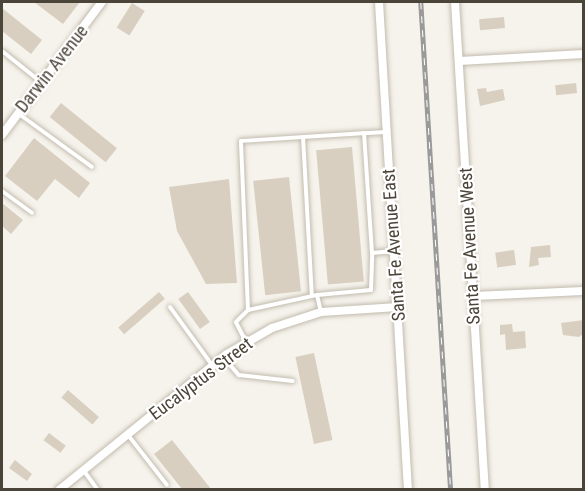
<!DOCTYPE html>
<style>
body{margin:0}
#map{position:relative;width:585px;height:491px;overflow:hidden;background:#f6f3ec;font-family:"Roboto Condensed",sans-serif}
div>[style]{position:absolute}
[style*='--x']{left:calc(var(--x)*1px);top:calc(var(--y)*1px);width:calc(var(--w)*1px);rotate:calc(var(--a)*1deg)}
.building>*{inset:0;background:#d8cfc1;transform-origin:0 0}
.roads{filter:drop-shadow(0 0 2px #c2bbae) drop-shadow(0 0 2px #c2bbae)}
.service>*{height:4px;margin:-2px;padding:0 2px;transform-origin:2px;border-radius:2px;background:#fff}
.minor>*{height:8px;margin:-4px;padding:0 4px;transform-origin:4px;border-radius:4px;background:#fff}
.rail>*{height:4.5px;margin-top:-2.25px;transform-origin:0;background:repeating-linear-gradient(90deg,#fff 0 7px,#9a9a9a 0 14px);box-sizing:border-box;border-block:2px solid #9a9a9a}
span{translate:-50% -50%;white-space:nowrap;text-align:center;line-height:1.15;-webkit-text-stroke:4.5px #fff;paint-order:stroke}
.street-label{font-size:18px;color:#4b4439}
.frame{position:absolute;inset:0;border:3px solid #4b4439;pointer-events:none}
</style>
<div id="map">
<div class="building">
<i style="clip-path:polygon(34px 2px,80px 2px,63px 24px)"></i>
<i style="left:132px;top:3px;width:15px;height:29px;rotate:32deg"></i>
<i style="clip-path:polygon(2px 8px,42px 40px,31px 54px,2px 31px)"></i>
<i style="left:504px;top:17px;width:11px;height:25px;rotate:85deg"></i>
<i style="left:576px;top:83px;width:10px;height:21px;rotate:84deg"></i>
<i style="clip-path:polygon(486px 88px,487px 92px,503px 89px,505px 100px,480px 106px,477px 89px)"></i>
<i style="left:61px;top:103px;width:72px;height:18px;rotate:39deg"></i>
<i style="clip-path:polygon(34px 138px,90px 183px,79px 198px,55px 179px,37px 201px,5px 176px)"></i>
<i style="left:352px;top:147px;width:135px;height:36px;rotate:85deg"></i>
<i style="left:289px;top:177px;width:115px;height:36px;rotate:84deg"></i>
<i style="clip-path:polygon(229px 179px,237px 283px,206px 284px,177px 231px,169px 187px)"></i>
<i style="clip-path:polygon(2px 203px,23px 220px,11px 234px,2px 226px)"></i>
<i style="clip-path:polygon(550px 245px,551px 257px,538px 258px,539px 265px,529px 267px,531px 247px)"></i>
<i style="left:514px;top:250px;width:15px;height:19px;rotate:82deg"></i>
<i style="left:159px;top:292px;width:9px;height:54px;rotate:49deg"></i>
<i style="left:188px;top:292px;width:37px;height:12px;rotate:54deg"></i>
<i style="clip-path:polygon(584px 320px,584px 333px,579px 337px,563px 335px,561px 323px)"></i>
<i style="clip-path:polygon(512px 324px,513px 332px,525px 331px,526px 348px,506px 350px,505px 334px,500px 335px,500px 325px)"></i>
<i style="left:314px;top:353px;width:89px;height:19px;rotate:78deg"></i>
<i style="left:68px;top:390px;width:41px;height:10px;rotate:41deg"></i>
<i style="left:49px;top:433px;width:21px;height:9px;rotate:37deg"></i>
<i style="clip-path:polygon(172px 440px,211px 489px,182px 489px,154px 454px)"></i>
<i style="clip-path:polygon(15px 460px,32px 474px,27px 481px,9px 468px)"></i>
</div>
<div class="roads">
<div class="service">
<i style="--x:2;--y:51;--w:50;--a:38.5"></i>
<i style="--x:19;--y:114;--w:90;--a:36"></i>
<i style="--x:386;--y:132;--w:22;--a:177"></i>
<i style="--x:364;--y:133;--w:120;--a:86.2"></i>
<i style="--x:372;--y:253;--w:22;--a:-5"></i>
<i style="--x:303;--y:137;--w:159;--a:86.8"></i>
<i style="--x:2;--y:191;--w:37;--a:36"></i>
<i style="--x:317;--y:295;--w:54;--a:-5.3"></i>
<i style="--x:371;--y:290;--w:37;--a:-88"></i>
<i style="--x:170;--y:307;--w:72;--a:54.1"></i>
<i style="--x:248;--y:310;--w:169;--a:-92.4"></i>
<i style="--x:241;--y:141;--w:123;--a:-3.7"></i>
<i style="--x:246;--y:342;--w:22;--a:-117"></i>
<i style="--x:236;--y:322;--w:17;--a:-45"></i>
<i style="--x:248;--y:310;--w:71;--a:-12.3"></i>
<i style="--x:317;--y:295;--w:17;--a:77"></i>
<i style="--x:224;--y:358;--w:23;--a:49"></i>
<i style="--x:239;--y:375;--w:54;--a:6.3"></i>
<i style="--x:128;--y:435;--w:63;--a:52"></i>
<i style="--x:84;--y:471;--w:24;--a:54"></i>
</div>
<div class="minor">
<i style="--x:379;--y:2;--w:489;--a:86.6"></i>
<i style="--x:455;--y:2;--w:489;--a:86.5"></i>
<i style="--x:459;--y:61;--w:125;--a:-3.2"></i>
<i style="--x:2;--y:135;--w:166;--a:-53.1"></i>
<i style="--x:473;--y:296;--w:111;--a:-2.6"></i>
<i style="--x:59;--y:490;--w:216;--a:-39"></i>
<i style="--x:227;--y:354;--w:52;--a:-30"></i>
<i style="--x:272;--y:328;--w:52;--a:-18.1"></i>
<i style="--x:321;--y:312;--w:77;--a:-3.7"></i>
</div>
</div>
<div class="rail">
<i style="--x:421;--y:2;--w:489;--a:86.5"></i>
</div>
<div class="street-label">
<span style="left:52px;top:69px;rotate:-52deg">Darwin Avenue</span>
<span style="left:394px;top:245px;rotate:-94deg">Santa Fe Avenue East</span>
<span style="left:470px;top:246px;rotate:-93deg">Santa Fe Avenue West</span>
<span style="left:201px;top:379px;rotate:-37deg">Eucalyptus Street</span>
</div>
<div class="frame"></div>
</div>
